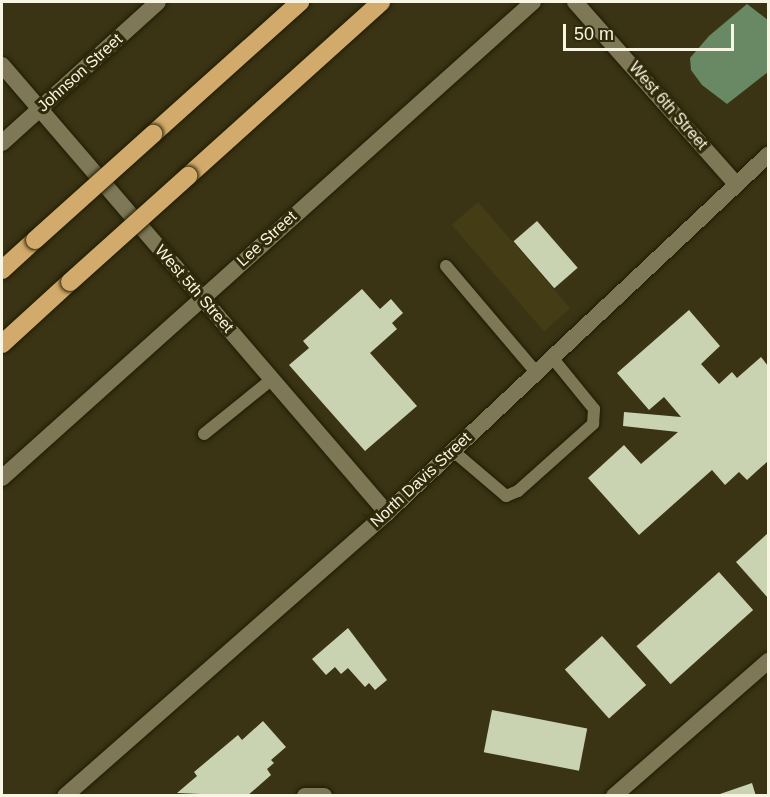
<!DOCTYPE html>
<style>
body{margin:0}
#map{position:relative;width:770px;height:797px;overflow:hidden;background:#3a3415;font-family:Helvetica,sans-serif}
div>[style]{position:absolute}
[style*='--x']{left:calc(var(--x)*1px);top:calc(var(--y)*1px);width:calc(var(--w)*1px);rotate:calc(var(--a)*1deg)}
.built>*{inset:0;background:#433c15;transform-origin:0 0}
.water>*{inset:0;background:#698965}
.building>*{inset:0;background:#c9d3b1;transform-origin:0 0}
.roads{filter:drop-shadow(0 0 2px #211c00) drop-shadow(0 0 2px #211c00)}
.service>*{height:12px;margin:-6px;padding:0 6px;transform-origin:6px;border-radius:6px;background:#7e7857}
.minor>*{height:16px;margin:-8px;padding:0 8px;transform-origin:8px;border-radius:8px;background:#7e7857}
.tertiary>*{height:16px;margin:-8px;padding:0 8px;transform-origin:8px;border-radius:8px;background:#7e7857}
.motorway>*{height:18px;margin:-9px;padding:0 9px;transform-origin:9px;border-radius:9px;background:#d2aa6b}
.bridges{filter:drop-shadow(0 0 2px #211c00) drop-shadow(0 0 2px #211c00)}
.motorway-bridge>*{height:18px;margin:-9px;padding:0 9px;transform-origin:9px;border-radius:9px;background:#d2aa6b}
span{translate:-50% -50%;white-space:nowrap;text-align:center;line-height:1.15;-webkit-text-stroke:6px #302a0a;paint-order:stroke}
.street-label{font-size:16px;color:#f8f5e3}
.frame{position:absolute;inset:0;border:3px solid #f8f5e3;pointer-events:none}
.scale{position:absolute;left:563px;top:24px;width:171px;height:27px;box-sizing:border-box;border:3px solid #f8f5e3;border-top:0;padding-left:8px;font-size:18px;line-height:21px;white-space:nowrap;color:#f8f5e3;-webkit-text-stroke:4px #302a0a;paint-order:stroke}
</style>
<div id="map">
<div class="built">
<i style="left:478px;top:202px;width:141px;height:35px;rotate:49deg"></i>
</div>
<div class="water">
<i style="clip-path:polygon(747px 4px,768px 20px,768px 72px,727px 104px,702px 85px,691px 70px,690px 58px,709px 36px)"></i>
</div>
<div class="building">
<i style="left:537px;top:221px;width:62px;height:31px;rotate:49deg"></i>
<i style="clip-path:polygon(362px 289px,380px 309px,391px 299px,403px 313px,392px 323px,397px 329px,370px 353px,417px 406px,365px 451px,289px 365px,309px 348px,303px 341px)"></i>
<i style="clip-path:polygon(689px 310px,720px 346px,701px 364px,719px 384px,732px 372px,737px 378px,761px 357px,768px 366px,768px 461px,747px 480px,739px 472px,725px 485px,712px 470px,639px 535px,588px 478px,624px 445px,641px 464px,678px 432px,623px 426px,624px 412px,681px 417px,664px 397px,649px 410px,617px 373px)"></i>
<i style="clip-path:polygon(768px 533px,768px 598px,736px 562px)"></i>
<i style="left:719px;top:572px;width:51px;height:111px;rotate:48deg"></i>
<i style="clip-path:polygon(348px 628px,387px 680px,375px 690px,369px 683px,365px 687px,348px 668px,341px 674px,335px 667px,326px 675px,312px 659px)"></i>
<i style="left:602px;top:636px;width:66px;height:50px;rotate:48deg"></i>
<i style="left:492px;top:710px;width:97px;height:43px;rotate:11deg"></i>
<i style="clip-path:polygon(263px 721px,286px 747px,271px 760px,274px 763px,267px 769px,271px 775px,247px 796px,177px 793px,197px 776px,194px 772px,238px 735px,242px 740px)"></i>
<i style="clip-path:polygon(752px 783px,756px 796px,717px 796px,717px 795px)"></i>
</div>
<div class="roads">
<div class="service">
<i style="--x:446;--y:266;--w:138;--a:49.7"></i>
<i style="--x:204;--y:434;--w:86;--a:-38.9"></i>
<i style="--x:452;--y:450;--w:71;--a:40.4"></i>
<i style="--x:506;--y:496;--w:13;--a:-23"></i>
<i style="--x:518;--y:491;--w:101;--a:-41.8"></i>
<i style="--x:593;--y:424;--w:15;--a:-86"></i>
<i style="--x:594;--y:409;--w:68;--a:-129.1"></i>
</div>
<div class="minor">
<i style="--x:575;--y:2;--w:243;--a:48.5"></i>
<i style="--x:2;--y:65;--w:591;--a:49.33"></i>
<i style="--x:2;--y:143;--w:210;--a:-42.1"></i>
<i style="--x:2;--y:478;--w:713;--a:-41.87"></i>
<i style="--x:305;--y:796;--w:19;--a:0"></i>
<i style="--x:614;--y:796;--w:205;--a:-41.2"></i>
</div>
<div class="tertiary">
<i style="--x:65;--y:796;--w:429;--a:-41.3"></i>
<i style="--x:387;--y:513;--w:523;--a:-43.22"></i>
</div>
<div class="motorway">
<i style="--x:153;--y:134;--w:198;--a:-41.9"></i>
<i style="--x:188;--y:176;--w:260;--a:-42"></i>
<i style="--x:2;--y:270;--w:45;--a:-42.3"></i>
<i style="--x:2;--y:344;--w:92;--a:-42.4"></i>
</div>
</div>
<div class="bridges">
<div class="motorway-bridge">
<i style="--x:35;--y:240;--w:159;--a:-41.9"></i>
<i style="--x:70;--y:282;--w:159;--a:-41.9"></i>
</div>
</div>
<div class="street-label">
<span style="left:80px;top:73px;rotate:-42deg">Johnson Street</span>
<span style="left:668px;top:106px;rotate:49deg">West 6th Street</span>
<span style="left:267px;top:239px;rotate:-42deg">Lee Street</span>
<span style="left:194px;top:289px;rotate:49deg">West 5th Street</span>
<span style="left:421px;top:480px;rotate:-43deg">North Davis Street</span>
</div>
<div class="frame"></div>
<div class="scale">50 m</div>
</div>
